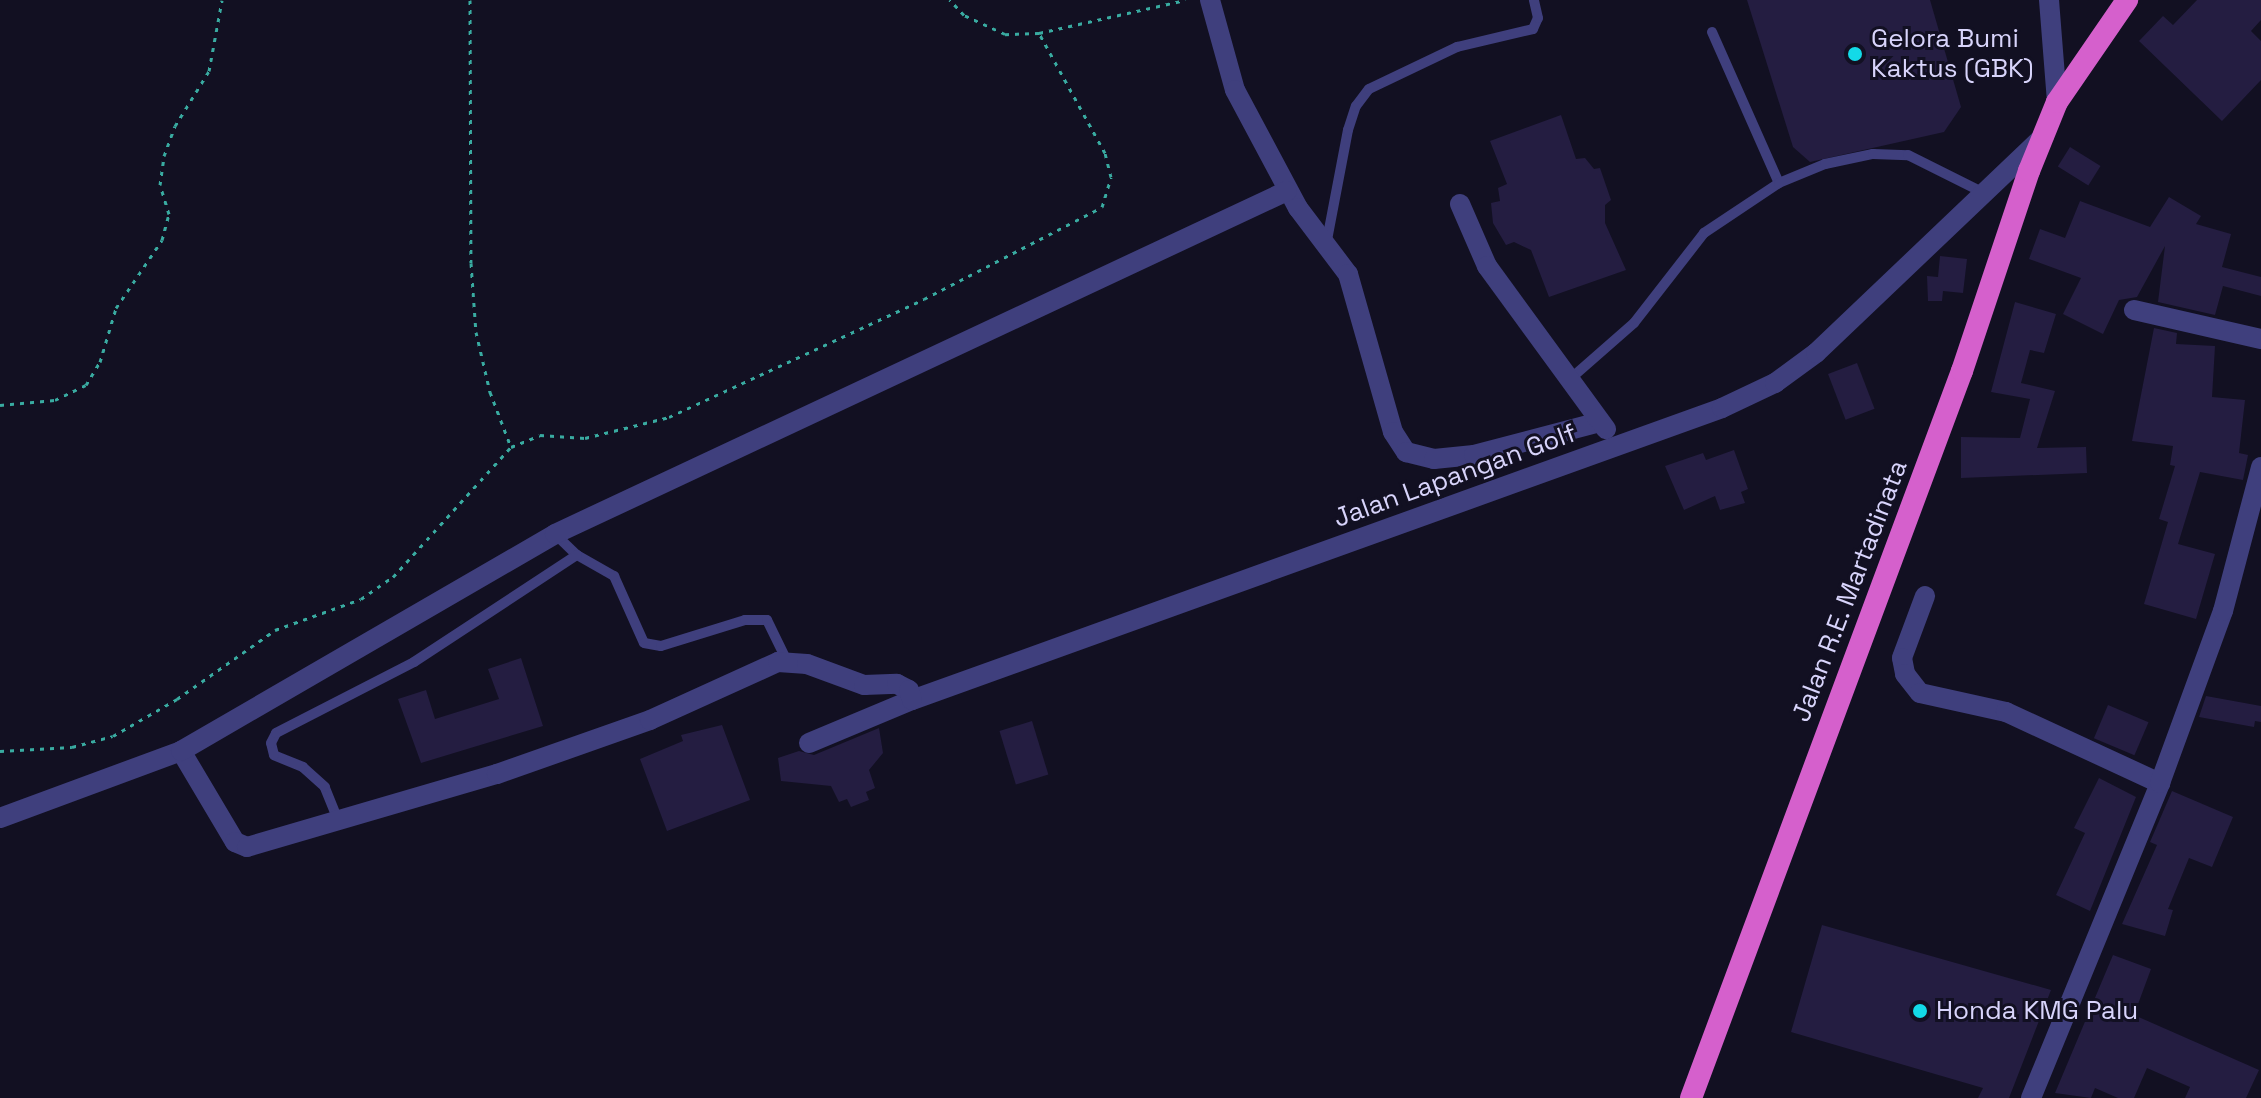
<!DOCTYPE html>
<style>
body{margin:0}
#map{position:relative;width:2261px;height:1098px;overflow:hidden;background:#121022;font-family:"Space Grotesk",sans-serif}
div>[style]{position:absolute}
[style*='--x']{left:calc(var(--x)*1px);top:calc(var(--y)*1px);width:calc(var(--w)*1px);rotate:calc(var(--a)*1deg)}
.building>*{inset:0;background:#241d41;transform-origin:0 0}
.path>*{height:3px;margin-top:-1.5px;transform-origin:0;background:repeating-linear-gradient(90deg,#39aba1 0 4px,transparent 0 10px)}
.service>*{height:10px;margin:-5px;padding:0 5px;transform-origin:5px;border-radius:5px;background:#3f3f7d}
.minor>*{height:20px;margin:-10px;padding:0 10px;transform-origin:10px;border-radius:10px;background:#3f3f7d}
.tertiary>*{height:20px;margin:-10px;padding:0 10px;transform-origin:10px;border-radius:10px;background:#3f3f7d}
.trunk>*{height:22px;margin:-11px;padding:0 11px;transform-origin:11px;border-radius:11px;background:#d560cc}
.dots>*{width:22px;height:22px;translate:-50% -50%;box-sizing:border-box;border:4px solid #121022;border-radius:50%}
span{translate:-50% -50%;white-space:nowrap;text-align:center;line-height:1.15;-webkit-text-stroke:6px #121022;paint-order:stroke}
.poi-label{font-size:26px;color:#d8d4fb}
.left{translate:0 -50%;text-align:left}
.street-label{font-size:26px;color:#d8d4fb}
</style>
<div id="map">
<div class="building">
<i style="clip-path:polygon(1747px 0,1930px 0,1961px 107px,1944px 132px,1810px 162px,1793px 147px)"></i>
<i style="clip-path:polygon(2197px 0,2261px 0,2261px 20px,2251px 31px,2261px 41px,2261px 80px,2222px 121px,2139px 41px,2163px 16px,2173px 25px)"></i>
<i style="clip-path:polygon(1561px 115px,1576px 159px,1585px 158px,1594px 169px,1600px 168px,1611px 200px,1605px 205px,1605px 223px,1626px 270px,1549px 297px,1531px 250px,1514px 242px,1506px 245px,1493px 223px,1491px 203px,1500px 201px,1498px 188px,1507px 184px,1490px 141px)"></i>
<i style="left:2070px;top:147px;width:36px;height:23px;rotate:32deg"></i>
<i style="clip-path:polygon(2169px 197px,2201px 216px,2196px 224px,2231px 234px,2222px 267px,2261px 277px,2261px 296px,2223px 286px,2215px 315px,2158px 302px,2165px 246px,2137px 297px,2119px 300px,2103px 334px,2063px 314px,2081px 278px,2029px 259px,2040px 229px,2065px 238px,2080px 201px,2150px 227px)"></i>
<i style="clip-path:polygon(1940px 256px,1967px 259px,1963px 293px,1943px 291px,1942px 301px,1928px 301px,1927px 276px,1938px 277px)"></i>
<i style="clip-path:polygon(2015px 302px,2056px 314px,2044px 353px,2030px 350px,2021px 383px,2055px 391px,2037px 448px,2086px 447px,2087px 473px,1961px 478px,1961px 437px,2020px 438px,2030px 399px,1991px 392px)"></i>
<i style="clip-path:polygon(2154px 328px,2177px 333px,2176px 344px,2215px 346px,2212px 397px,2245px 400px,2239px 453px,2248px 455px,2243px 480px,2200px 472px,2178px 544px,2215px 554px,2196px 619px,2144px 604px,2168px 522px,2159px 519px,2175px 466px,2170px 465px,2173px 446px,2132px 441px)"></i>
<i style="left:1857px;top:363px;width:49px;height:31px;rotate:69deg"></i>
<i style="clip-path:polygon(1734px 450px,1748px 489px,1741px 492px,1745px 503px,1720px 510px,1715px 496px,1684px 510px,1665px 466px,1703px 453px,1706px 460px)"></i>
<i style="clip-path:polygon(521px 658px,543px 726px,421px 763px,398px 699px,426px 690px,435px 719px,499px 699px,488px 669px)"></i>
<i style="clip-path:polygon(2206px 696px,2261px 706px,2261px 722px,2255px 721px,2254px 727px,2199px 717px)"></i>
<i style="left:2108px;top:705px;width:44px;height:36px;rotate:23deg"></i>
<i style="left:1032px;top:721px;width:56px;height:34px;rotate:73deg"></i>
<i style="clip-path:polygon(722px 725px,750px 800px,667px 831px,640px 759px,683px 741px,681px 735px)"></i>
<i style="clip-path:polygon(879px 728px,883px 753px,869px 770px,875px 788px,866px 792px,869px 800px,851px 807px,847px 799px,839px 802px,831px 786px,781px 781px,778px 758px,799px 751px,814px 755px)"></i>
<i style="clip-path:polygon(2099px 778px,2136px 797px,2090px 911px,2056px 895px,2085px 833px,2074px 828px)"></i>
<i style="clip-path:polygon(2172px 791px,2233px 817px,2212px 867px,2189px 858px,2168px 909px,2173px 910px,2165px 936px,2122px 924px,2157px 845px,2150px 842px)"></i>
<i style="clip-path:polygon(1822px 925px,2051px 990px,2009px 1098px,1978px 1098px,1983px 1088px,1791px 1032px)"></i>
<i style="clip-path:polygon(2113px 955px,2151px 969px,2134px 1015px,2259px 1070px,2246px 1098px,2185px 1098px,2190px 1087px,2147px 1068px,2134px 1098px,2118px 1098px,2095px 1088px,2091px 1098px,2055px 1093px)"></i>
</div>
<div class="path">
<i style="--x:470;--y:0;--w:263;--a:89.8"></i>
<i style="--x:471;--y:263;--w:69;--a:85.9"></i>
<i style="--x:476;--y:332;--w:62;--a:76.9"></i>
<i style="--x:490;--y:392;--w:59;--a:69.1"></i>
<i style="--x:1039;--y:33;--w:150;--a:-12.7"></i>
<i style="--x:0;--y:405;--w:55;--a:-5.2"></i>
<i style="--x:55;--y:400;--w:34;--a:-26"></i>
<i style="--x:86;--y:385;--w:27;--a:-59"></i>
<i style="--x:100;--y:362;--w:56;--a:-73.5"></i>
<i style="--x:116;--y:308;--w:82;--a:-55.9"></i>
<i style="--x:162;--y:240;--w:27;--a:-75"></i>
<i style="--x:169;--y:214;--w:30;--a:-107"></i>
<i style="--x:160;--y:185;--w:29;--a:-82"></i>
<i style="--x:164;--y:156;--w:32;--a:-70"></i>
<i style="--x:175;--y:126;--w:65;--a:-58.3"></i>
<i style="--x:209;--y:71;--w:72;--a:-79.6"></i>
<i style="--x:0;--y:751;--w:72;--a:-3.2"></i>
<i style="--x:72;--y:747;--w:42;--a:-15"></i>
<i style="--x:113;--y:736;--w:74;--a:-30"></i>
<i style="--x:177;--y:699;--w:120;--a:-35.1"></i>
<i style="--x:275;--y:630;--w:91;--a:-19.8"></i>
<i style="--x:361;--y:599;--w:39;--a:-35"></i>
<i style="--x:393;--y:577;--w:176;--a:-47.8"></i>
<i style="--x:511;--y:447;--w:31;--a:-22"></i>
<i style="--x:540;--y:435;--w:45;--a:3.8"></i>
<i style="--x:585;--y:438;--w:87;--a:-14"></i>
<i style="--x:669;--y:417;--w:281;--a:-24.8"></i>
<i style="--x:924;--y:299;--w:200;--a:-27.3"></i>
<i style="--x:1102;--y:207;--w:31;--a:-73"></i>
<i style="--x:1111;--y:177;--w:25;--a:-104"></i>
<i style="--x:1105;--y:153;--w:137;--a:-118.8"></i>
<i style="--x:1039;--y:33;--w:34;--a:178"></i>
<i style="--x:1005;--y:34;--w:45;--a:-155.1"></i>
<i style="--x:964;--y:15;--w:21;--a:-133"></i>
</div>
<div class="service">
<i style="--x:1712;--y:32;--w:165;--a:66.1"></i>
<i style="--x:1327;--y:240;--w:112;--a:-79.2"></i>
<i style="--x:1348;--y:130;--w:25;--a:-72"></i>
<i style="--x:1356;--y:106;--w:21;--a:-53"></i>
<i style="--x:1369;--y:89;--w:98;--a:-25.5"></i>
<i style="--x:1457;--y:47;--w:78;--a:-13.3"></i>
<i style="--x:1533;--y:29;--w:12;--a:-66"></i>
<i style="--x:1538;--y:18;--w:18;--a:-103"></i>
<i style="--x:1569;--y:380;--w:86;--a:-41.2"></i>
<i style="--x:1634;--y:323;--w:114;--a:-52.1"></i>
<i style="--x:1704;--y:233;--w:90;--a:-33.7"></i>
<i style="--x:1779;--y:183;--w:50;--a:-22.4"></i>
<i style="--x:1825;--y:164;--w:49;--a:-11.8"></i>
<i style="--x:1873;--y:154;--w:35;--a:2"></i>
<i style="--x:1908;--y:155;--w:80;--a:26.6"></i>
<i style="--x:555;--y:534;--w:30;--a:44"></i>
<i style="--x:577;--y:555;--w:43;--a:29.6"></i>
<i style="--x:614;--y:576;--w:73;--a:65.9"></i>
<i style="--x:644;--y:643;--w:17;--a:10"></i>
<i style="--x:661;--y:646;--w:88;--a:-17.2"></i>
<i style="--x:745;--y:620;--w:22;--a:0"></i>
<i style="--x:767;--y:620;--w:48;--a:64"></i>
<i style="--x:338;--y:820;--w:35;--a:-112"></i>
<i style="--x:325;--y:787;--w:30;--a:-138"></i>
<i style="--x:303;--y:767;--w:31;--a:-158"></i>
<i style="--x:274;--y:755;--w:12;--a:-104"></i>
<i style="--x:271;--y:743;--w:11;--a:-63"></i>
<i style="--x:276;--y:733;--w:155;--a:-27.2"></i>
<i style="--x:414;--y:662;--w:195;--a:-33.3"></i>
</div>
<div class="minor">
<i style="--x:1210;--y:0;--w:93;--a:74.5"></i>
<i style="--x:1235;--y:90;--w:134;--a:61.9"></i>
<i style="--x:1298;--y:208;--w:83;--a:52.9"></i>
<i style="--x:1348;--y:274;--w:164;--a:74.1"></i>
<i style="--x:1393;--y:432;--w:24;--a:57"></i>
<i style="--x:1406;--y:452;--w:29;--a:14"></i>
<i style="--x:1434;--y:459;--w:40;--a:-5.7"></i>
<i style="--x:1474;--y:455;--w:130;--a:-14.7"></i>
<i style="--x:1460;--y:204;--w:68;--a:66.5"></i>
<i style="--x:1487;--y:266;--w:202;--a:53.9"></i>
<i style="--x:2134;--y:310;--w:130;--a:12.9"></i>
<i style="--x:1925;--y:596;--w:66;--a:110.4"></i>
<i style="--x:1902;--y:658;--w:16;--a:79"></i>
<i style="--x:1905;--y:674;--w:24;--a:52"></i>
<i style="--x:1920;--y:693;--w:88;--a:12.5"></i>
<i style="--x:2006;--y:712;--w:170;--a:24.8"></i>
<i style="--x:809;--y:743;--w:112;--a:-22.7"></i>
<i style="--x:912;--y:700;--w:861;--a:-19.82"></i>
<i style="--x:1722;--y:408;--w:59;--a:-25.3"></i>
<i style="--x:1775;--y:383;--w:51;--a:-36.2"></i>
<i style="--x:1816;--y:353;--w:315;--a:-43.6"></i>
<i style="--x:181;--y:751;--w:106;--a:59.3"></i>
<i style="--x:235;--y:842;--w:13;--a:23"></i>
<i style="--x:247;--y:847;--w:260;--a:-16.3"></i>
<i style="--x:497;--y:774;--w:162;--a:-19.4"></i>
<i style="--x:650;--y:720;--w:141;--a:-24.4"></i>
<i style="--x:778;--y:662;--w:29;--a:4"></i>
<i style="--x:807;--y:664;--w:61;--a:20.2"></i>
<i style="--x:864;--y:685;--w:33;--a:-2"></i>
<i style="--x:897;--y:684;--w:13;--a:27"></i>
<i style="--x:909;--y:690;--w:10;--a:73"></i>
<i style="--x:0;--y:818;--w:193;--a:-20.3"></i>
<i style="--x:181;--y:751;--w:432;--a:-30.1"></i>
<i style="--x:555;--y:534;--w:808;--a:-25.11"></i>
<i style="--x:2031;--y:1098;--w:340;--a:-67.7"></i>
<i style="--x:2160;--y:783;--w:183;--a:-69.9"></i>
<i style="--x:2223;--y:611;--w:149;--a:-75.2"></i>
</div>
<div class="tertiary">
<i style="--x:2049;--y:0;--w:102;--a:85.5"></i>
</div>
<div class="trunk">
<i style="--x:1691;--y:1098;--w:776;--a:-69.56"></i>
<i style="--x:1962;--y:371;--w:211;--a:-71.5"></i>
<i style="--x:2029;--y:171;--w:74;--a:-67.9"></i>
<i style="--x:2057;--y:102;--w:124;--a:-55.5"></i>
</div>
<div class="dots">
<i style="left:1855px;top:54px;background:#13dae8"></i>
<i style="left:1920px;top:1011px;background:#13dae8"></i>
</div>
<div class="poi-label">
<span class="left" style="left:1871px;top:54px">Gelora Bumi<br>Kaktus (GBK)</span>
<span class="left" style="left:1936px;top:1011px">Honda KMG Palu</span>
</div>
<div class="street-label">
<span style="left:1455px;top:476px;rotate:-20deg">Jalan Lapangan Golf</span>
<span style="left:1850px;top:591px;rotate:-69deg">Jalan R.E. Martadinata</span>
</div>
</div>
